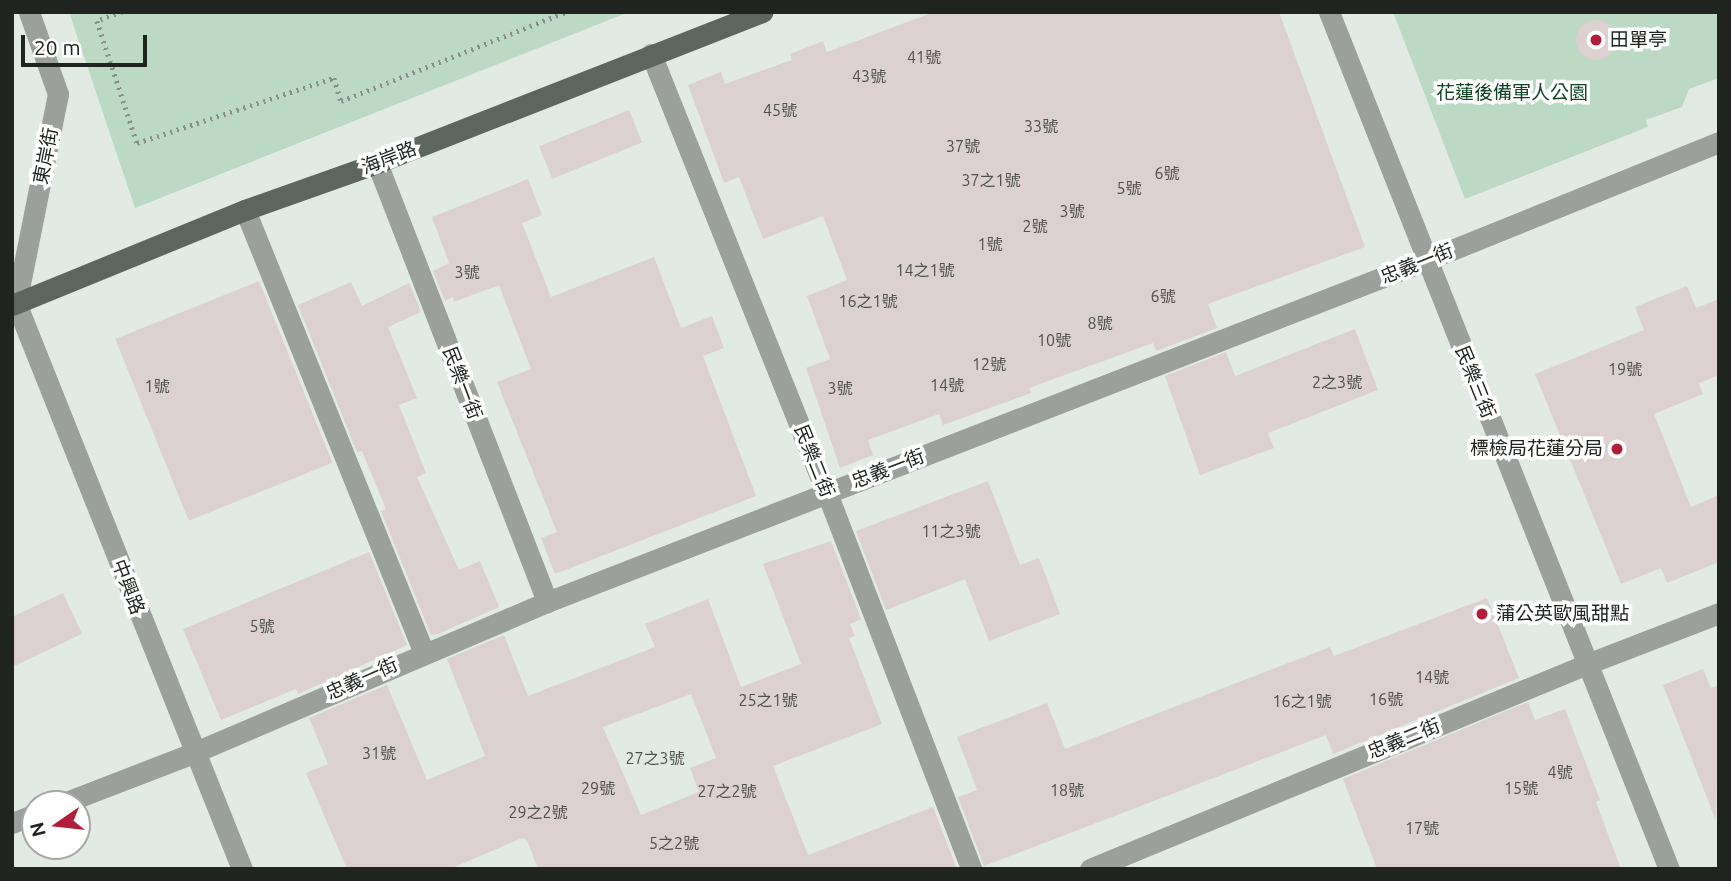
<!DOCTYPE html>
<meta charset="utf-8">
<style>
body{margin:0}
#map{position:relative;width:1731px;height:881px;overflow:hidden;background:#e1ebe4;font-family:Ubuntu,"Noto Sans TC",sans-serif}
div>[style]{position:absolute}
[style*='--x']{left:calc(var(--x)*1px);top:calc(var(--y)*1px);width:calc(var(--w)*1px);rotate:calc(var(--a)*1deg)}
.green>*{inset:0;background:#bcd9c3}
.building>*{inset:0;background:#dcd0d0;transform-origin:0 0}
.round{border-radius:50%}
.path>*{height:4.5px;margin-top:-2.25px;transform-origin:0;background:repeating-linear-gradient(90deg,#888f8a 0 2px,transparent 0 7px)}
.minor>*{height:21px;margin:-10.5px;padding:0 10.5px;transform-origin:10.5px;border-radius:10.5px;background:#9ca09d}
.major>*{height:21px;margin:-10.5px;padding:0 10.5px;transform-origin:10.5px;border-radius:10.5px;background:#5e6560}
.dots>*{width:19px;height:19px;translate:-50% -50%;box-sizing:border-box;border:4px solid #fff;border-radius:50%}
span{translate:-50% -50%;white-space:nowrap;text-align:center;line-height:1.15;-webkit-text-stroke:7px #fff;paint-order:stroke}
.number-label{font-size:16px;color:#4f4f4d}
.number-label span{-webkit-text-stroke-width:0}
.poi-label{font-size:19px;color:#202421}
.left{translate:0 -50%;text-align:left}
.right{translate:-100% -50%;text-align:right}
.park-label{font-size:19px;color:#0e4223}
.street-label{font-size:19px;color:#202421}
.frame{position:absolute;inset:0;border:14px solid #202421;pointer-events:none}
.north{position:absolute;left:21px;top:790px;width:70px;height:70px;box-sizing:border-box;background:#fff;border:2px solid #a6a7a6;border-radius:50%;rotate:256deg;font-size:19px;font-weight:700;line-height:28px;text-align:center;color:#202421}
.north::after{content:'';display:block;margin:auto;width:24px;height:32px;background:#b11e3b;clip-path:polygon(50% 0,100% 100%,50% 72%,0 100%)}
.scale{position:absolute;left:21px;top:35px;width:126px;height:32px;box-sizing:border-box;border:4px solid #202421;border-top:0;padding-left:9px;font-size:21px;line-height:24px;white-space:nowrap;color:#202421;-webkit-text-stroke:5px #fff;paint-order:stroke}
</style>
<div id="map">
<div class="green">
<i style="clip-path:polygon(69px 12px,629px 12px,135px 208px)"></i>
<i style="clip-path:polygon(1393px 12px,1719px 12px,1719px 78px,1689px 89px,1682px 107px,1646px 120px,1648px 127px,1465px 199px)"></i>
</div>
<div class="building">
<i style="clip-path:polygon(934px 12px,1279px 12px,1365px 247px,1208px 304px,1217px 328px,1156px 351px,1153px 343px,1029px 388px,1031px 393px,943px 425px,939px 414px,868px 440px,873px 455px,840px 468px,806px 368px,830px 359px,807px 296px,847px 280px,823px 216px,763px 239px,739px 177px,724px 183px,688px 85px,721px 72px,725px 84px,792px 60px,790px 54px,823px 41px,827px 52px)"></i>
<i class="round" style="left:1576px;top:20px;width:40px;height:40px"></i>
<i style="left:629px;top:110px;width:35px;height:97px;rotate:68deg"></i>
<i style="clip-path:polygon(528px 179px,542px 215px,522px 223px,551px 297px,654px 257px,681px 328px,712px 316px,724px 348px,703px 356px,756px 496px,555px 574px,541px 538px,557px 532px,497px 382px,531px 369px,499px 285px,454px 302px,453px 297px,445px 301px,433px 271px,449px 263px,432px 217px)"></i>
<i style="left:259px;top:281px;width:196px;height:155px;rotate:68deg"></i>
<i style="clip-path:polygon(351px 282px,362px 306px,409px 283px,421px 312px,388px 327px,417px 398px,399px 405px,426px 473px,417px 477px,459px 570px,480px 561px,499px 607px,438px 634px,431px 635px,381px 511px,386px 509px,362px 451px,357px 452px,298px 305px)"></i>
<i style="clip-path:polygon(1687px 286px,1696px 308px,1719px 299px,1719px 375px,1699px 383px,1703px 394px,1654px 414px,1691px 507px,1719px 495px,1719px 562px,1667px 583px,1661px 568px,1621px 584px,1535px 374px,1644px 330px,1635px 307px)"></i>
<i style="clip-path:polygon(1355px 329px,1378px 390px,1268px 433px,1274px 448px,1200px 475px,1165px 376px,1226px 352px,1235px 376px)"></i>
<i style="clip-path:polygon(988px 481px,1020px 565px,1039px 558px,1060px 614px,989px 641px,965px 579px,886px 610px,856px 531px)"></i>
<i style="clip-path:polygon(evenodd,831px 541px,861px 619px,850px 624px,855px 636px,849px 638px,882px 724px,773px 766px,808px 855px,933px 807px,957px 869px,538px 869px,527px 840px,522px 838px,450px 869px,347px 869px,306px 773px,328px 764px,309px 718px,387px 685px,427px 780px,485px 756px,447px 659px,504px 635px,528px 696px,655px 647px,645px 624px,708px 599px,741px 687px,801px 664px,763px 564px,831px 541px,691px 694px,716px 758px,690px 768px,699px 792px,641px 815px,603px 727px,691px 694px)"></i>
<i style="clip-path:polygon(369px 552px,407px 645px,298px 694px,296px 689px,221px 720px,183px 629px)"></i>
<i style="clip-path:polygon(63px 593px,82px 634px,12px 667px,12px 617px)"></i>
<i style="clip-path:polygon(1487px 598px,1519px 678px,1333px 754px,1326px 735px,984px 866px,958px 797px,977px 790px,957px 737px,1047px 703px,1065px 749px,1330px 647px,1334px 656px)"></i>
<i style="clip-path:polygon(1703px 669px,1711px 688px,1719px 685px,1716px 821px,1663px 685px)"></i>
<i style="clip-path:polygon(1528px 702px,1535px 720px,1565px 709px,1600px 800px,1596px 802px,1621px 869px,1377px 869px,1343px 779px)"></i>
</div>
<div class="path">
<i style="--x:122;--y:12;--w:27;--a:160"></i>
<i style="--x:97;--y:21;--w:128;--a:71.8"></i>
<i style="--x:137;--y:143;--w:207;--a:-18.3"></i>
<i style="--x:334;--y:78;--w:24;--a:73"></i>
<i style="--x:341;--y:101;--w:242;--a:-21.6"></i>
</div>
<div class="minor">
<i style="--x:1329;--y:12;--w:922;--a:68.36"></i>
<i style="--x:651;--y:54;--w:473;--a:68.2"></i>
<i style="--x:827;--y:493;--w:403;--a:69"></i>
<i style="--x:377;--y:163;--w:471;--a:68.8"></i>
<i style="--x:245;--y:210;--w:477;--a:68"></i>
<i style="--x:12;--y:293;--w:620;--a:68.23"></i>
<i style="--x:16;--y:304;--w:214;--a:-78.7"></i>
<i style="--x:58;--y:94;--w:87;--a:-109.5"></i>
<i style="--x:61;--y:804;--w:142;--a:-21.1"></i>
<i style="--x:193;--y:753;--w:385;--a:-23.1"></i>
<i style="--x:547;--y:602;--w:944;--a:-21.24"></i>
<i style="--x:1427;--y:260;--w:315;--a:-22"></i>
<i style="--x:12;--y:823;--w:25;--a:-21"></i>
<i style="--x:1090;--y:869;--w:538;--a:-22.41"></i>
<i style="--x:1587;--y:664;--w:142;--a:-21.1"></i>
</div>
<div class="major">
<i style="--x:12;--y:305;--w:252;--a:-22.2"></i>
<i style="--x:245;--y:210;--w:140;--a:-19.6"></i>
<i style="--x:377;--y:163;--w:414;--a:-21.4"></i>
</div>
<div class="dots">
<i style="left:1596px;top:40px;background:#b11e3b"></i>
<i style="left:1617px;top:449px;background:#b11e3b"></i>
<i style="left:1482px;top:614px;background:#b11e3b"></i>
</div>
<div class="number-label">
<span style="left:924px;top:57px">41號</span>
<span style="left:869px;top:76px">43號</span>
<span style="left:780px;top:110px">45號</span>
<span style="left:1041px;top:126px">33號</span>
<span style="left:963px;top:146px">37號</span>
<span style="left:1167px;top:173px">6號</span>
<span style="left:991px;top:180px">37之1號</span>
<span style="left:1129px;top:188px">5號</span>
<span style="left:1072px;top:211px">3號</span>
<span style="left:1035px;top:226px">2號</span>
<span style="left:990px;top:244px">1號</span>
<span style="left:925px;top:270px">14之1號</span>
<span style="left:467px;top:272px">3號</span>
<span style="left:1163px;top:296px">6號</span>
<span style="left:868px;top:301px">16之1號</span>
<span style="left:1100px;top:323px">8號</span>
<span style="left:1054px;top:340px">10號</span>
<span style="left:989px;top:364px">12號</span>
<span style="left:1625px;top:369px">19號</span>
<span style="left:1337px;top:382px">2之3號</span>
<span style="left:947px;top:385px">14號</span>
<span style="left:157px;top:386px">1號</span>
<span style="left:840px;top:388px">3號</span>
<span style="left:951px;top:531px">11之3號</span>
<span style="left:262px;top:626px">5號</span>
<span style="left:1432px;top:677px">14號</span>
<span style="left:1386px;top:699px">16號</span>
<span style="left:768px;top:700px">25之1號</span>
<span style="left:1302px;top:701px">16之1號</span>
<span style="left:379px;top:753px">31號</span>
<span style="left:655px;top:758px">27之3號</span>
<span style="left:1560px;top:772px">4號</span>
<span style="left:598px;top:788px">29號</span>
<span style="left:1521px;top:788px">15號</span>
<span style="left:1067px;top:790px">18號</span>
<span style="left:727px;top:791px">27之2號</span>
<span style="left:538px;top:812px">29之2號</span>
<span style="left:1422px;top:828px">17號</span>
<span style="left:674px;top:843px">5之2號</span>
</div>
<div class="poi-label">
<span class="left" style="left:1610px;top:40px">田單亭</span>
<span class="right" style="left:1603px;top:449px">標檢局花蓮分局</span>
<span class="left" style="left:1496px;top:614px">蒲公英歐風甜點</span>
</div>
<div class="park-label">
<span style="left:1512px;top:93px">花蓮後備軍人公園</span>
</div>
<div class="street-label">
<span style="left:46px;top:156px;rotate:-79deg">東岸街</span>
<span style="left:389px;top:158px;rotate:-21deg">海岸路</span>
<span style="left:1417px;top:264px;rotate:-22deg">忠義一街</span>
<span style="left:1475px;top:382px;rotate:68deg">民樂三街</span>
<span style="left:462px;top:383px;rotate:69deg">民樂一街</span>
<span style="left:814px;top:461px;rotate:68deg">民樂二街</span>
<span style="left:888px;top:469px;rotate:-21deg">忠義一街</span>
<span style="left:128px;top:587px;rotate:69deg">中興路</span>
<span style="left:362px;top:679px;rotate:-24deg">忠義一街</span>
<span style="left:1404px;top:739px;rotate:-22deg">忠義二街</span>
</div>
<div class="frame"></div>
<div class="north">N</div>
<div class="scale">20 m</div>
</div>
